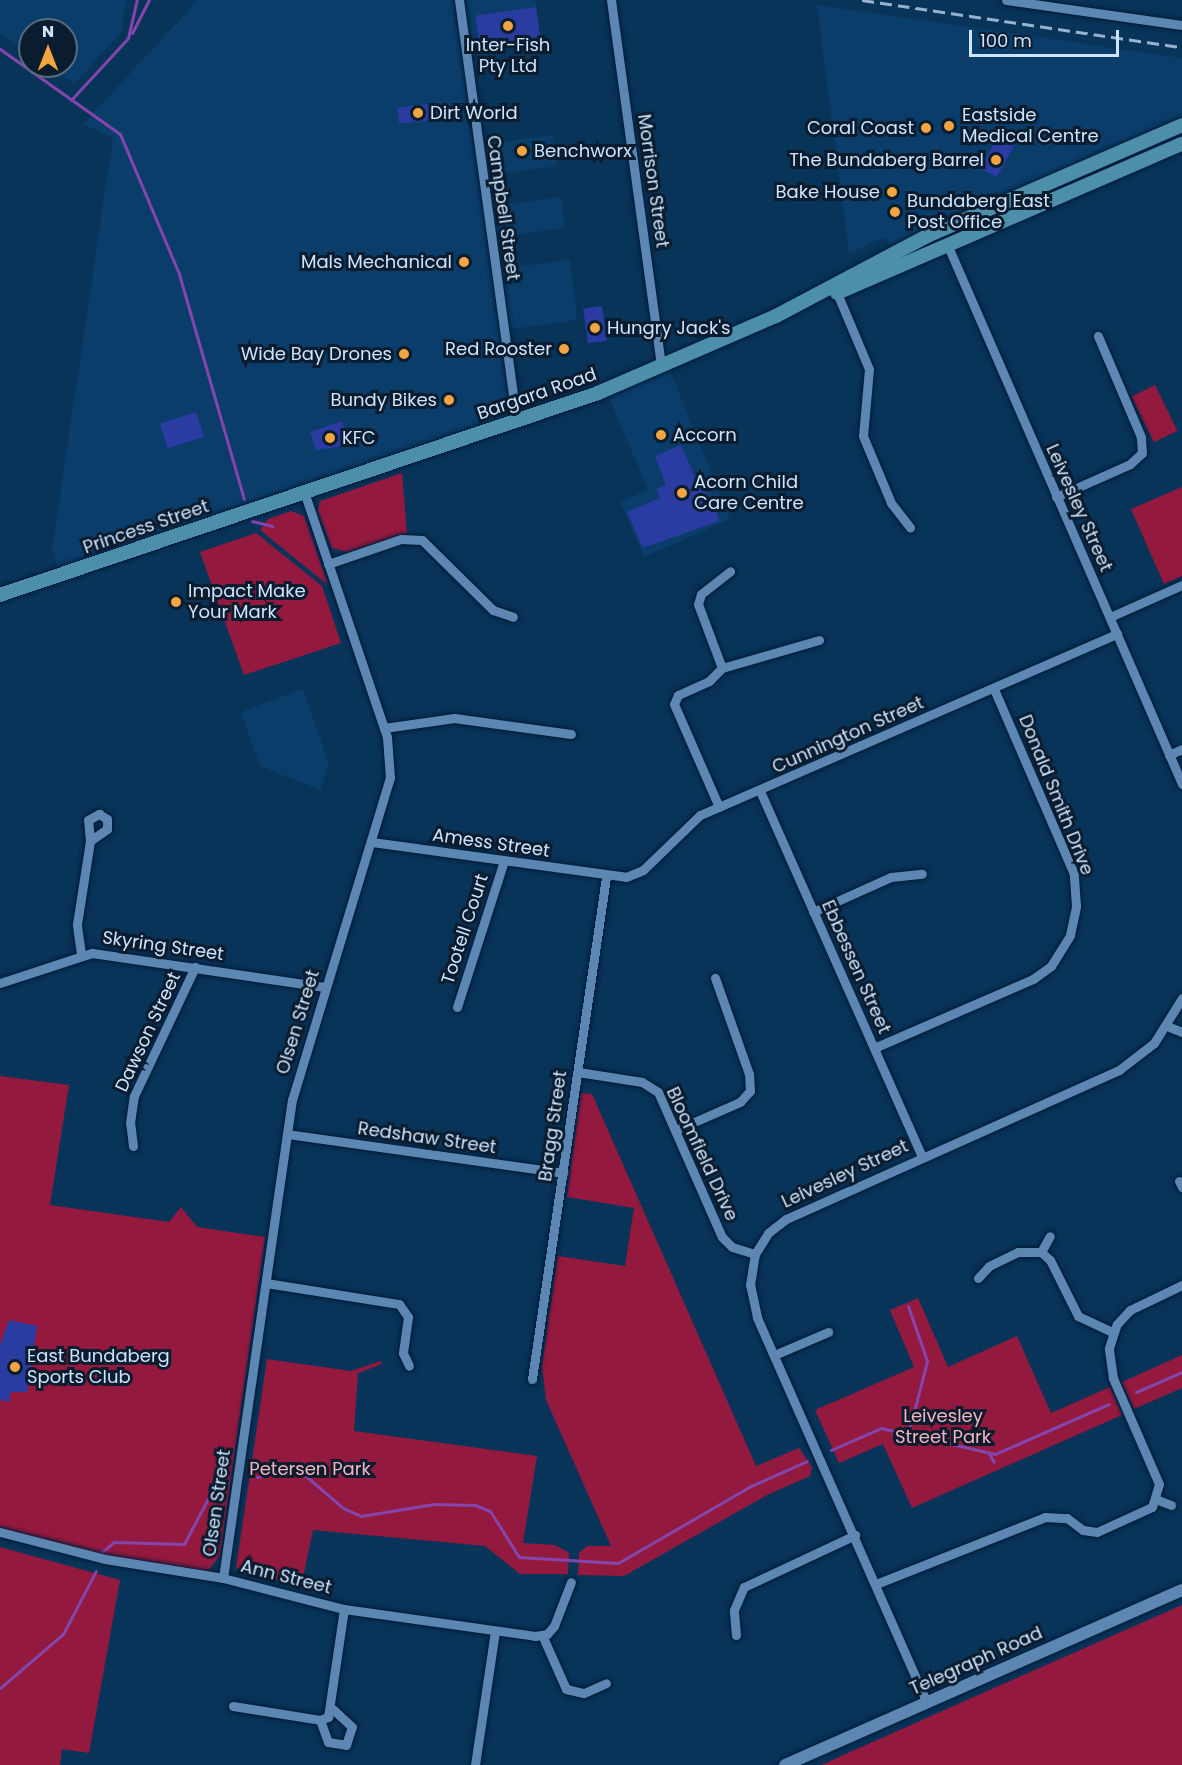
<!DOCTYPE html>
<style>
body{margin:0}
#map{position:relative;width:1182px;height:1765px;overflow:hidden;background:#08345a;font-family:Poppins,sans-serif}
div>[style]{position:absolute}
[style*='--x']{left:calc(var(--x)*1px);top:calc(var(--y)*1px);width:calc(var(--w)*1px);rotate:calc(var(--a)*1deg)}
.built>*{inset:0;background:#0a3d69}
.green>*{inset:0;background:#94193e;transform-origin:0 0}
.stream>*{height:3px;margin:-1.5px;padding:0 1.5px;transform-origin:1.5px;border-radius:1.5px;background:#8445ad}
.building>*{inset:0;background:#2a3ca2;transform-origin:0 0}
.roads{filter:drop-shadow(0 0 2px #001b37) drop-shadow(0 0 2px #001b37)}
.minor>*{height:9px;margin:-4.5px;padding:0 4.5px;transform-origin:4.5px;border-radius:4.5px;background:#5d87b3}
.tertiary>*{height:12px;margin:-6px;padding:0 6px;transform-origin:6px;border-radius:6px;background:#5d87b3}
.secondary>*{height:14px;margin:-7px;padding:0 7px;transform-origin:7px;border-radius:7px;background:#4d8eab}
.rail>*{height:3px;margin-top:-1.5px;transform-origin:0;background:repeating-linear-gradient(90deg,#95b2ce 0 12px,transparent 0 18px)}
.dots>*{width:16px;height:16px;translate:-50% -50%;box-sizing:border-box;border:3px solid #0a1c2d;border-radius:50%}
span{translate:-50% -50%;white-space:nowrap;text-align:center;line-height:1.15;-webkit-text-stroke:6px #0a1c2d;paint-order:stroke}
.poi-label{font-size:18px;color:#cde4fc}
.left{translate:0 -50%;text-align:left}
.right{translate:-100% -50%;text-align:right}
.street-label{font-size:18px;color:#cde4fc}
.park-label{font-size:18px;color:#f6b4bd}
.north{position:absolute;left:18px;top:18px;width:60px;height:60px;box-sizing:border-box;background:#0a1c2d;border:2px solid #586c80;border-radius:50%;rotate:0deg;font-size:16px;font-weight:700;line-height:24px;text-align:center;color:#cde4fc}
.north::after{content:'';display:block;margin:auto;width:21px;height:27px;background:#f2a540;clip-path:polygon(50% 0,100% 100%,50% 72%,0 100%)}
.scale{position:absolute;left:969px;top:30px;width:150px;height:27px;box-sizing:border-box;border:3px solid #cde4fc;border-top:0;padding-left:8px;font-size:18px;line-height:21px;white-space:nowrap;color:#cde4fc;-webkit-text-stroke:4px #0a1c2d;paint-order:stroke}
</style>
<div id="map">
<div class="built">
<i style="clip-path:polygon(0 0,126px 0,122px 31px,75px 84px,49px 66px,66px 66px,66px 30px,30px 30px,30px 53px,0 34px)"></i>
<i style="clip-path:polygon(198px 0,535px 0,541px 44px,467px 54px,479px 145px,553px 135px,557px 166px,484px 176px,488px 207px,561px 197px,565px 228px,492px 238px,496px 269px,570px 260px,577px 320px,504px 330px,518px 421px,60px 573px,52px 550px,113px 138px,83px 124px)"></i>
<i style="clip-path:polygon(817px 5px,1182px 58px,1182px 137px,895px 259px,886px 237px,849px 253px)"></i>
<i style="clip-path:polygon(668px 366px,730px 519px,644px 557px,620px 502px,648px 489px,606px 391px)"></i>
<i style="clip-path:polygon(303px 689px,329px 764px,320px 790px,260px 766px,241px 712px)"></i>
</div>
<div class="green">
<i style="left:1155px;top:385px;width:51px;height:26px;rotate:64deg"></i>
<i style="clip-path:polygon(402px 473px,407px 533px,347px 552px,332px 548px,318px 511px,320px 501px)"></i>
<i style="clip-path:polygon(1182px 487px,1182px 576px,1164px 584px,1131px 509px)"></i>
<i style="clip-path:polygon(291px 511px,304px 516px,328px 585px,260px 530px,268px 519px)"></i>
<i style="clip-path:polygon(256px 533px,322px 586px,341px 643px,244px 675px,200px 552px)"></i>
<i style="clip-path:polygon(0 1076px,69px 1085px,50px 1205px,169px 1222px,181px 1207px,197px 1227px,265px 1237px,220px 1555px,208px 1571px,114px 1557px,0 1528px)"></i>
<i style="clip-path:polygon(581px 1093px,592px 1094px,756px 1466px,799px 1448px,812px 1467px,810px 1476px,769px 1494px,624px 1576px,578px 1575px,579px 1553px,587px 1546px,611px 1546px,546px 1400px,542px 1366px,558px 1256px,625px 1266px,634px 1208px,567px 1197px)"></i>
<i style="clip-path:polygon(918px 1298px,948px 1367px,1017px 1336px,1051px 1413px,1110px 1387px,1122px 1415px,912px 1508px,883px 1444px,839px 1463px,815px 1410px,914px 1367px,890px 1310px)"></i>
<i style="clip-path:polygon(1182px 1355px,1182px 1388px,1134px 1409px,1122px 1382px)"></i>
<i style="clip-path:polygon(267px 1359px,351px 1371px,381px 1361px,382px 1364px,358px 1373px,354px 1431px,537px 1456px,523px 1543px,555px 1545px,569px 1553px,568px 1574px,520px 1574px,485px 1546px,313px 1530px,301px 1587px,236px 1568px)"></i>
<i style="clip-path:polygon(0 1547px,120px 1580px,89px 1753px,62px 1749px,60px 1765px,0 1765px)"></i>
<i style="clip-path:polygon(1182px 1605px,1182px 1765px,821px 1765px,969px 1699px)"></i>
</div>
<div class="stream">
<i style="--x:132;--y:33;--w:37;--a:-63"></i>
<i style="--x:0;--y:49;--w:147;--a:35.3"></i>
<i style="--x:120;--y:134;--w:152;--a:67.1"></i>
<i style="--x:179;--y:274;--w:234;--a:73.9"></i>
<i style="--x:71;--y:100;--w:84;--a:-47.4"></i>
<i style="--x:128;--y:38;--w:39;--a:-77"></i>
<i style="--x:252;--y:521;--w:21;--a:14"></i>
<i style="--x:908;--y:1306;--w:58;--a:70.9"></i>
<i style="--x:927;--y:1361;--w:76;--a:104.4"></i>
<i style="--x:1136;--y:1392;--w:50;--a:-23.5"></i>
<i style="--x:831;--y:1450;--w:55;--a:-23.7"></i>
<i style="--x:881;--y:1428;--w:117;--a:12.8"></i>
<i style="--x:995;--y:1454;--w:124;--a:-23.7"></i>
<i style="--x:989;--y:1454;--w:9;--a:58"></i>
<i style="--x:257;--y:1477;--w:28;--a:-13"></i>
<i style="--x:284;--y:1471;--w:23;--a:13"></i>
<i style="--x:306;--y:1476;--w:49;--a:40.9"></i>
<i style="--x:343;--y:1508;--w:20;--a:24"></i>
<i style="--x:361;--y:1516;--w:74;--a:-9.3"></i>
<i style="--x:434;--y:1504;--w:41;--a:1.4"></i>
<i style="--x:475;--y:1505;--w:16;--a:22"></i>
<i style="--x:490;--y:1511;--w:54;--a:57.8"></i>
<i style="--x:519;--y:1557;--w:99;--a:3.5"></i>
<i style="--x:618;--y:1563;--w:154;--a:-30.1"></i>
<i style="--x:751;--y:1486;--w:61;--a:-24.1"></i>
<i style="--x:102;--y:1552;--w:16;--a:-40"></i>
<i style="--x:114;--y:1542;--w:70;--a:1.6"></i>
<i style="--x:184;--y:1544;--w:64;--a:-62.2"></i>
<i style="--x:214;--y:1487;--w:14;--a:-17"></i>
<i style="--x:0;--y:1688;--w:83;--a:-40.6"></i>
<i style="--x:63;--y:1634;--w:71;--a:-62.4"></i>
</div>
<div class="building">
<i style="left:536px;top:7px;width:30px;height:61px;rotate:82deg"></i>
<i style="left:437px;top:103px;width:16px;height:40px;rotate:83deg"></i>
<i style="clip-path:polygon(999px 137px,1014px 146px,997px 177px,979px 168px)"></i>
<i style="left:602px;top:306px;width:35px;height:19px;rotate:82deg"></i>
<i style="left:196px;top:412px;width:26px;height:38px;rotate:72deg"></i>
<i style="clip-path:polygon(342px 421px,350px 445px,316px 450px,310px 432px)"></i>
<i style="clip-path:polygon(681px 445px,700px 488px,712px 497px,719px 521px,643px 548px,627px 512px,660px 498px,656px 489px,666px 485px,655px 456px)"></i>
<i style="clip-path:polygon(9px 1320px,37px 1326px,27px 1392px,11px 1392px,9px 1402px,0 1400px,0 1345px)"></i>
</div>
<div class="roads">
<div class="minor">
<i style="--x:459;--y:0;--w:425;--a:82.2"></i>
<i style="--x:611;--y:0;--w:370;--a:82.2"></i>
<i style="--x:1006;--y:0;--w:178;--a:8.1"></i>
<i style="--x:947;--y:244;--w:589;--a:66.48"></i>
<i style="--x:837;--y:293;--w:82;--a:67.2"></i>
<i style="--x:869;--y:369;--w:67;--a:95.1"></i>
<i style="--x:863;--y:436;--w:73;--a:67.3"></i>
<i style="--x:891;--y:503;--w:31;--a:52"></i>
<i style="--x:1056;--y:497;--w:81;--a:-24"></i>
<i style="--x:1130;--y:464;--w:16;--a:-43"></i>
<i style="--x:1142;--y:453;--w:16;--a:-94"></i>
<i style="--x:1141;--y:437;--w:110;--a:-113.1"></i>
<i style="--x:328;--y:564;--w:77;--a:-18.9"></i>
<i style="--x:401;--y:539;--w:21;--a:3"></i>
<i style="--x:422;--y:540;--w:100;--a:44.6"></i>
<i style="--x:493;--y:610;--w:21;--a:19"></i>
<i style="--x:1110;--y:617;--w:79;--a:-24"></i>
<i style="--x:722;--y:668;--w:68;--a:-110.6"></i>
<i style="--x:698;--y:604;--w:10;--a:-73"></i>
<i style="--x:701;--y:594;--w:37;--a:-38"></i>
<i style="--x:722;--y:668;--w:101;--a:-16.1"></i>
<i style="--x:384;--y:728;--w:71;--a:-8.1"></i>
<i style="--x:454;--y:718;--w:118;--a:7.8"></i>
<i style="--x:1169;--y:755;--w:14;--a:-25"></i>
<i style="--x:760;--y:791;--w:400;--a:66.1"></i>
<i style="--x:719;--y:807;--w:112;--a:-113.6"></i>
<i style="--x:674;--y:704;--w:10;--a:-66"></i>
<i style="--x:678;--y:695;--w:34;--a:-24"></i>
<i style="--x:709;--y:681;--w:18;--a:-45"></i>
<i style="--x:99;--y:814;--w:9;--a:32"></i>
<i style="--x:107;--y:819;--w:10;--a:90"></i>
<i style="--x:107;--y:829;--w:21;--a:145"></i>
<i style="--x:90;--y:841;--w:21;--a:-95"></i>
<i style="--x:88;--y:820;--w:13;--a:-29"></i>
<i style="--x:372;--y:842;--w:256;--a:7.8"></i>
<i style="--x:626;--y:877;--w:18;--a:-22"></i>
<i style="--x:643;--y:870;--w:79;--a:-44"></i>
<i style="--x:700;--y:815;--w:455;--a:-23.5"></i>
<i style="--x:813;--y:912;--w:85;--a:-24.2"></i>
<i style="--x:891;--y:877;--w:31;--a:-6"></i>
<i style="--x:81;--y:954;--w:30;--a:-98"></i>
<i style="--x:77;--y:924;--w:84;--a:-81.1"></i>
<i style="--x:0;--y:983;--w:97;--a:-18.1"></i>
<i style="--x:92;--y:953;--w:235;--a:8.3"></i>
<i style="--x:457;--y:1007;--w:153;--a:-72.2"></i>
<i style="--x:1167;--y:1026;--w:16;--a:22"></i>
<i style="--x:874;--y:1048;--w:173;--a:-23.5"></i>
<i style="--x:1033;--y:979;--w:22;--a:-36"></i>
<i style="--x:1051;--y:966;--w:36;--a:-58"></i>
<i style="--x:1070;--y:935;--w:30;--a:-78"></i>
<i style="--x:1076;--y:906;--w:32;--a:-94"></i>
<i style="--x:1074;--y:874;--w:202;--a:-113.4"></i>
<i style="--x:578;--y:1072;--w:65;--a:8.9"></i>
<i style="--x:642;--y:1082;--w:19;--a:32"></i>
<i style="--x:658;--y:1092;--w:158;--a:66.2"></i>
<i style="--x:722;--y:1237;--w:14;--a:45"></i>
<i style="--x:732;--y:1247;--w:24;--a:17"></i>
<i style="--x:676;--y:1130;--w:70;--a:-23.6"></i>
<i style="--x:740;--y:1102;--w:15;--a:-48"></i>
<i style="--x:750;--y:1091;--w:17;--a:-93"></i>
<i style="--x:749;--y:1074;--w:102;--a:-109.5"></i>
<i style="--x:287;--y:1134;--w:279;--a:8"></i>
<i style="--x:133;--y:1146;--w:23;--a:-97"></i>
<i style="--x:130;--y:1123;--w:27;--a:-82"></i>
<i style="--x:134;--y:1096;--w:143;--a:-64.7"></i>
<i style="--x:1179;--y:1181;--w:7;--a:63"></i>
<i style="--x:1041;--y:1252;--w:18;--a:-61"></i>
<i style="--x:978;--y:1278;--w:16;--a:-47"></i>
<i style="--x:989;--y:1266;--w:32;--a:-26"></i>
<i style="--x:1018;--y:1252;--w:23;--a:0"></i>
<i style="--x:1041;--y:1252;--w:12;--a:42"></i>
<i style="--x:1050;--y:1260;--w:63;--a:63.4"></i>
<i style="--x:1078;--y:1316;--w:38;--a:25"></i>
<i style="--x:266;--y:1283;--w:135;--a:9"></i>
<i style="--x:399;--y:1304;--w:16;--a:55"></i>
<i style="--x:408;--y:1317;--w:36;--a:98"></i>
<i style="--x:403;--y:1353;--w:14;--a:65"></i>
<i style="--x:774;--y:1355;--w:59;--a:-23.1"></i>
<i style="--x:532;--y:1379;--w:507;--a:-81.61"></i>
<i style="--x:1158;--y:1500;--w:14;--a:21"></i>
<i style="--x:0;--y:1532;--w:108;--a:14.4"></i>
<i style="--x:105;--y:1559;--w:120;--a:9.1"></i>
<i style="--x:223;--y:1578;--w:125;--a:14.4"></i>
<i style="--x:344;--y:1609;--w:193;--a:8"></i>
<i style="--x:535;--y:1636;--w:12;--a:-9"></i>
<i style="--x:547;--y:1634;--w:11;--a:-49"></i>
<i style="--x:554;--y:1626;--w:47;--a:-68.9"></i>
<i style="--x:223;--y:1578;--w:483;--a:-81.8"></i>
<i style="--x:292;--y:1100;--w:337;--a:-73.1"></i>
<i style="--x:390;--y:778;--w:41;--a:-94.2"></i>
<i style="--x:387;--y:737;--w:259;--a:-108.7"></i>
<i style="--x:876;--y:1584;--w:182;--a:-21.6"></i>
<i style="--x:1045;--y:1517;--w:22;--a:3"></i>
<i style="--x:1067;--y:1518;--w:20;--a:37"></i>
<i style="--x:1083;--y:1530;--w:14;--a:8"></i>
<i style="--x:1097;--y:1532;--w:60;--a:-24.4"></i>
<i style="--x:1152;--y:1507;--w:24;--a:-73"></i>
<i style="--x:1159;--y:1484;--w:116;--a:-113.5"></i>
<i style="--x:1113;--y:1378;--w:30;--a:-98"></i>
<i style="--x:1109;--y:1348;--w:25;--a:-72"></i>
<i style="--x:1117;--y:1324;--w:19;--a:-47"></i>
<i style="--x:1130;--y:1310;--w:58;--a:-25.7"></i>
<i style="--x:542;--y:1635;--w:59;--a:66"></i>
<i style="--x:566;--y:1689;--w:18;--a:13"></i>
<i style="--x:584;--y:1693;--w:24;--a:-24"></i>
<i style="--x:736;--y:1635;--w:25;--a:-95"></i>
<i style="--x:734;--y:1610;--w:25;--a:-67"></i>
<i style="--x:744;--y:1587;--w:123;--a:-25.1"></i>
<i style="--x:927;--y:1703;--w:422;--a:-113.8"></i>
<i style="--x:757;--y:1317;--w:33;--a:-102"></i>
<i style="--x:750;--y:1285;--w:31;--a:-81"></i>
<i style="--x:755;--y:1254;--w:25;--a:-58"></i>
<i style="--x:768;--y:1233;--w:23;--a:-38"></i>
<i style="--x:786;--y:1219;--w:365;--a:-24.1"></i>
<i style="--x:1119;--y:1070;--w:44;--a:-37.6"></i>
<i style="--x:1154;--y:1043;--w:53;--a:-58.1"></i>
<i style="--x:233;--y:1706;--w:88;--a:9.1"></i>
<i style="--x:320;--y:1720;--w:9;--a:-21"></i>
<i style="--x:328;--y:1717;--w:109;--a:-81.6"></i>
<i style="--x:320;--y:1720;--w:23;--a:70"></i>
<i style="--x:328;--y:1742;--w:18;--a:9"></i>
<i style="--x:346;--y:1745;--w:19;--a:-72"></i>
<i style="--x:352;--y:1727;--w:26;--a:-137"></i>
<i style="--x:475;--y:1765;--w:135;--a:-81.5"></i>
</div>
<div class="tertiary">
<i style="--x:785;--y:1765;--w:434;--a:-23.8"></i>
</div>
<div class="secondary">
<i style="--x:837;--y:293;--w:376;--a:-23.4"></i>
<i style="--x:0;--y:595;--w:631;--a:-18.66"></i>
<i style="--x:598;--y:393;--w:194;--a:-23.4"></i>
<i style="--x:776;--y:316;--w:171;--a:-27.9"></i>
<i style="--x:927;--y:236;--w:278;--a:-23.5"></i>
</div>
</div>
<div class="rail">
<i style="--x:862;--y:0;--w:323;--a:8.4"></i>
</div>
<div class="dots">
<i style="left:508px;top:26px;background:#f2a540"></i>
<i style="left:418px;top:113px;background:#f2a540"></i>
<i style="left:949px;top:126px;background:#f2a540"></i>
<i style="left:926px;top:128px;background:#f2a540"></i>
<i style="left:522px;top:151px;background:#f2a540"></i>
<i style="left:996px;top:160px;background:#f2a540"></i>
<i style="left:892px;top:192px;background:#f2a540"></i>
<i style="left:895px;top:212px;background:#f2a540"></i>
<i style="left:464px;top:262px;background:#f2a540"></i>
<i style="left:595px;top:328px;background:#f2a540"></i>
<i style="left:564px;top:349px;background:#f2a540"></i>
<i style="left:404px;top:354px;background:#f2a540"></i>
<i style="left:449px;top:400px;background:#f2a540"></i>
<i style="left:661px;top:435px;background:#f2a540"></i>
<i style="left:330px;top:438px;background:#f2a540"></i>
<i style="left:682px;top:493px;background:#f2a540"></i>
<i style="left:176px;top:602px;background:#f2a540"></i>
<i style="left:15px;top:1367px;background:#f2a540"></i>
</div>
<div class="poi-label">
<span style="left:508px;top:56px">Inter-Fish<br>Pty Ltd</span>
<span class="left" style="left:430px;top:113px">Dirt World</span>
<span class="left" style="left:962px;top:126px">Eastside<br>Medical Centre</span>
<span class="right" style="left:914px;top:128px">Coral Coast</span>
<span class="left" style="left:534px;top:151px">Benchworx</span>
<span class="right" style="left:984px;top:160px">The Bundaberg Barrel</span>
<span class="right" style="left:880px;top:192px">Bake House</span>
<span class="left" style="left:907px;top:212px">Bundaberg East<br>Post Office</span>
<span class="right" style="left:452px;top:262px">Mals Mechanical</span>
<span class="left" style="left:607px;top:328px">Hungry Jack's</span>
<span class="right" style="left:552px;top:349px">Red Rooster</span>
<span class="right" style="left:392px;top:354px">Wide Bay Drones</span>
<span class="right" style="left:437px;top:400px">Bundy Bikes</span>
<span class="left" style="left:673px;top:435px">Accorn</span>
<span class="left" style="left:342px;top:438px">KFC</span>
<span class="left" style="left:694px;top:493px">Acorn Child<br>Care Centre</span>
<span class="left" style="left:188px;top:602px">Impact Make<br>Your Mark</span>
<span class="left" style="left:27px;top:1367px">East Bundaberg<br>Sports Club</span>
</div>
<div class="street-label">
<span style="left:653px;top:181px;rotate:82deg">Morrison Street</span>
<span style="left:503px;top:208px;rotate:82deg">Campbell Street</span>
<span style="left:537px;top:394px;rotate:-19deg">Bargara Road</span>
<span style="left:1079px;top:508px;rotate:66deg">Leivesley Street</span>
<span style="left:146px;top:527px;rotate:-19deg">Princess Street</span>
<span style="left:848px;top:735px;rotate:-24deg">Cunnington Street</span>
<span style="left:1056px;top:795px;rotate:68deg">Donald Smith Drive</span>
<span style="left:491px;top:843px;rotate:8deg">Amess Street</span>
<span style="left:465px;top:929px;rotate:-72deg">Tootell Court</span>
<span style="left:163px;top:946px;rotate:8deg">Skyring Street</span>
<span style="left:856px;top:967px;rotate:66deg">Ebbessen Street</span>
<span style="left:298px;top:1022px;rotate:-73deg">Olsen Street</span>
<span style="left:148px;top:1032px;rotate:-65deg">Dawson Street</span>
<span style="left:553px;top:1126px;rotate:-82deg">Bragg Street</span>
<span style="left:427px;top:1138px;rotate:8deg">Redshaw Street</span>
<span style="left:702px;top:1154px;rotate:65deg">Bloomfield Drive</span>
<span style="left:845px;top:1174px;rotate:-25deg">Leivesley Street</span>
<span style="left:217px;top:1503px;rotate:-82deg">Olsen Street</span>
<span style="left:286px;top:1577px;rotate:14deg">Ann Street</span>
<span style="left:976px;top:1661px;rotate:-24deg">Telegraph Road</span>
</div>
<div class="park-label">
<span style="left:943px;top:1427px">Leivesley<br>Street Park</span>
<span style="left:310px;top:1469px">Petersen Park</span>
</div>
<div class="north">N</div>
<div class="scale">100 m</div>
</div>
